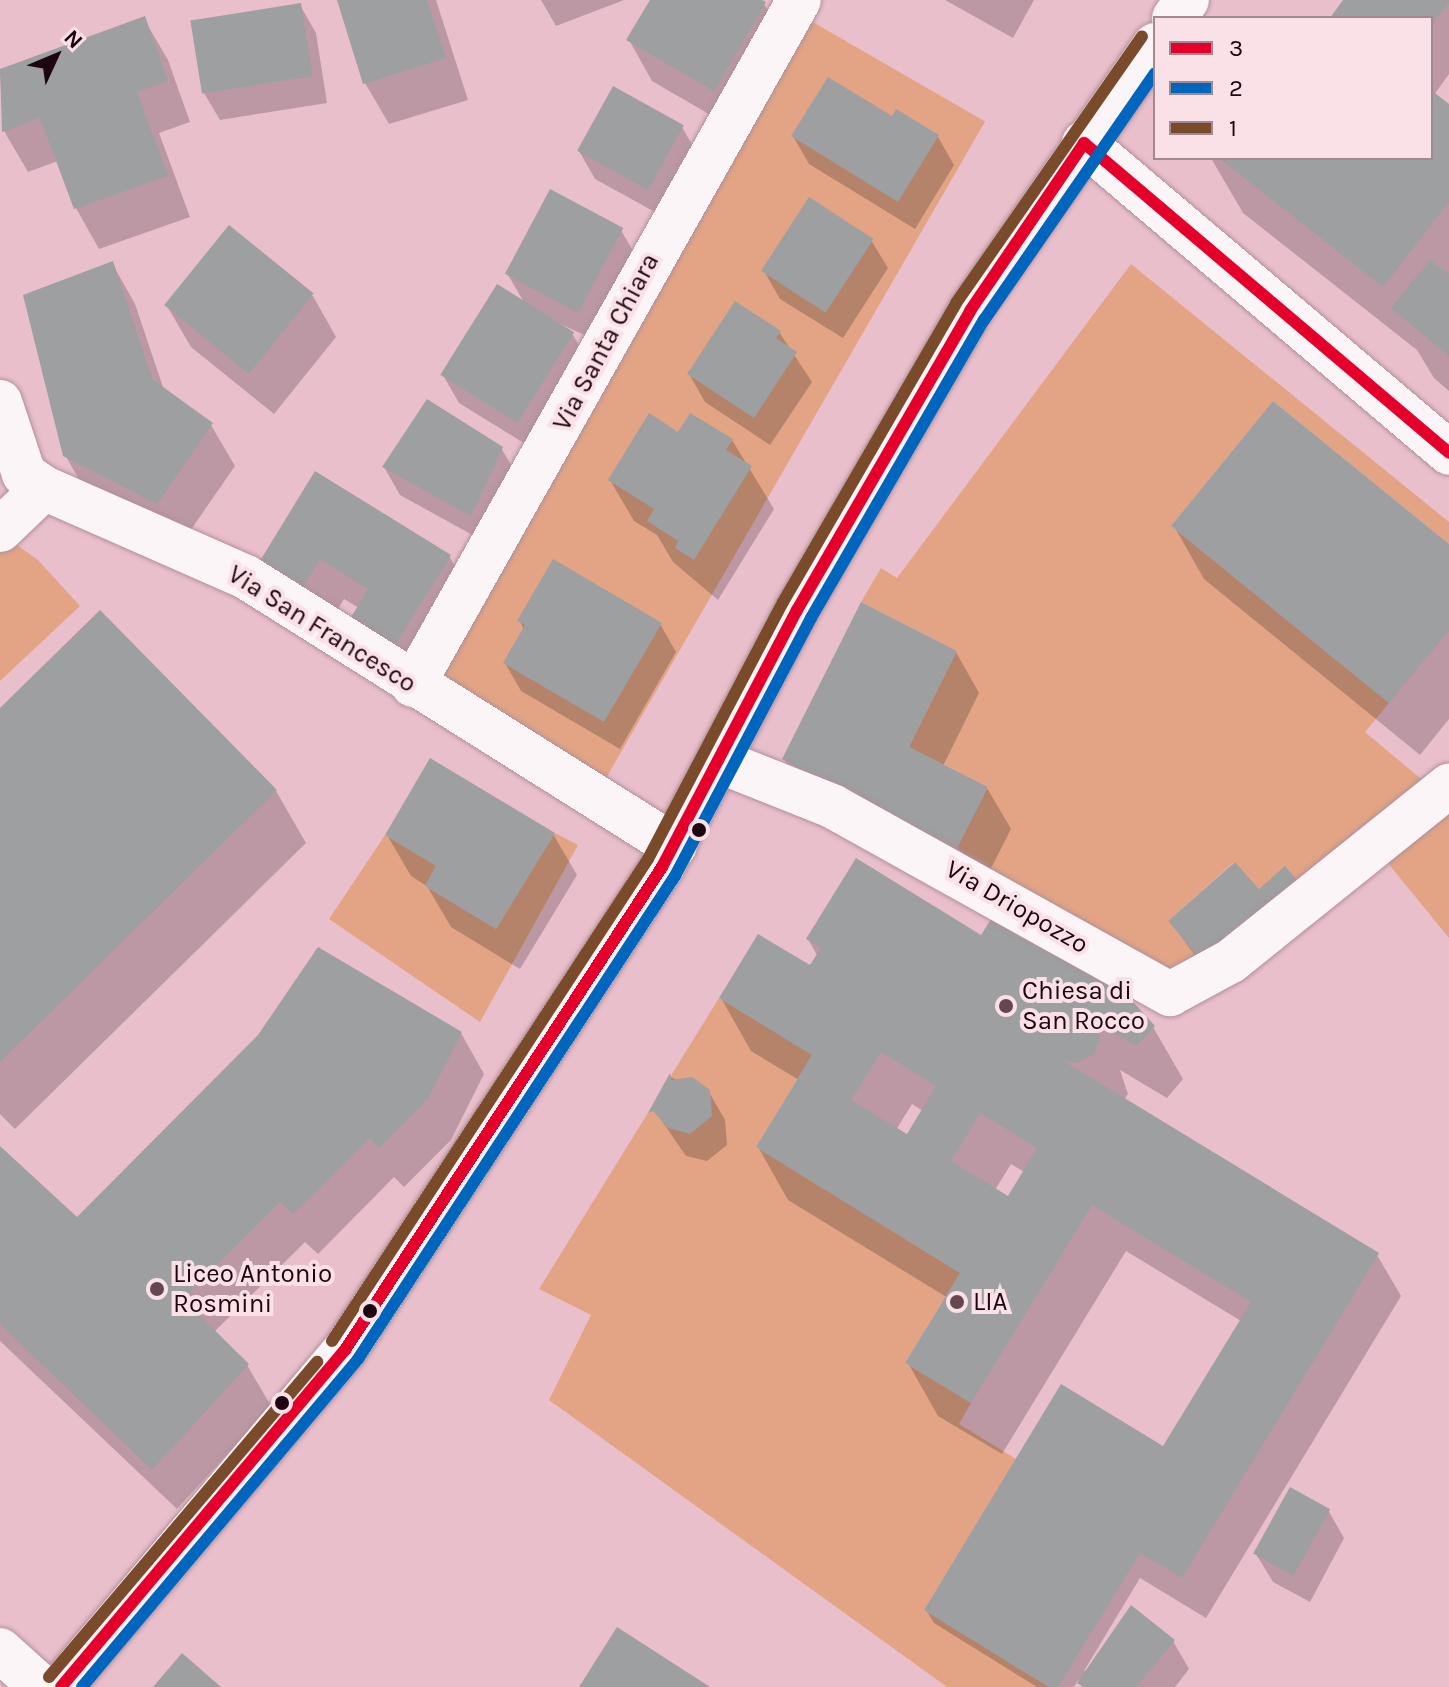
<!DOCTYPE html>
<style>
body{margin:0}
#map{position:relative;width:1449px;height:1687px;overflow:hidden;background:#eabfcc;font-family:Karla,sans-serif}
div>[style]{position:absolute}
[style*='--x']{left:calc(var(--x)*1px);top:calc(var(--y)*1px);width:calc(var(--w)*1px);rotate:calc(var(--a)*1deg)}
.green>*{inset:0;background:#e2a485;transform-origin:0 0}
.shadow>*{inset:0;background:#0003}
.building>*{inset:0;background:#9d9fa1;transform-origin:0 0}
.roads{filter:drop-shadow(0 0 2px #b0909a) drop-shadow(0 0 2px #b0909a)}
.minor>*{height:44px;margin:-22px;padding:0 22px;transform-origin:22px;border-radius:22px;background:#fcf5f7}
.bus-1>*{height:12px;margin:-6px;padding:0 6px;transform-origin:6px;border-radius:6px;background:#e4002b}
.bus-2>*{height:12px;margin:-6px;padding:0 6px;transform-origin:6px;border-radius:6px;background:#0065bd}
.bus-3>*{height:12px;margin:-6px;padding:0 6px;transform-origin:6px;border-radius:6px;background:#7a4b2a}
.dots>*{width:22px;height:22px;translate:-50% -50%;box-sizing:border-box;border:4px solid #fae0e7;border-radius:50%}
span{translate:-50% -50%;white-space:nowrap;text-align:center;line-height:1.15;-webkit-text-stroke:8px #fae0e7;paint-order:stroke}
.street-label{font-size:26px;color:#1f050f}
.poi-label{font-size:26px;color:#1f050f}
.left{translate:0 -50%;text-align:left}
.legend{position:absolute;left:1153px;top:16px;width:280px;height:144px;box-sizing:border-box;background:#fae0e7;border:2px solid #a28891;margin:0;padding:10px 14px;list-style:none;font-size:24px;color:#1f050f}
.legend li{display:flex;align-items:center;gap:16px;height:40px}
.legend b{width:40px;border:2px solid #a28891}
.north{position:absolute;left:16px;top:16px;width:80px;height:80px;-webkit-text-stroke:6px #fae0e7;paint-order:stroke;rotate:46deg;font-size:22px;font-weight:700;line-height:32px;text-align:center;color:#1f050f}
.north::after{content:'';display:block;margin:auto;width:28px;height:36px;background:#1f050f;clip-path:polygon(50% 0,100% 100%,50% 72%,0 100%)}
</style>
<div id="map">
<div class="green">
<i style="left:811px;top:21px;width:201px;height:762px;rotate:30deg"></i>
<i style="clip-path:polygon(1131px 264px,1449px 522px,1449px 544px,1273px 401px,1171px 526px,1389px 703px,1365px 732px,1432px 788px,1303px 887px,1285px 867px,1259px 889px,1234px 862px,1168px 921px,1204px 964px,1169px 984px,982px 870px,957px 848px,988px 787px,909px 747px,957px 651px,861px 602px,881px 568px,897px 578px)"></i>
<i style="clip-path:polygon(11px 541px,38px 560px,80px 606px,0 681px,0 552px)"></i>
<i style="clip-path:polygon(1449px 811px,1449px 938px,1387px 862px)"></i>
<i style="clip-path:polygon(555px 833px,578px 845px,480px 1022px,329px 919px,385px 835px,436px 866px,425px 886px,496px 929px)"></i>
<i style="clip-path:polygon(719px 998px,812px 1055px,756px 1147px,960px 1273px,905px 1363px,971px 1403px,959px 1424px,1016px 1459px,924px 1610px,1049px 1687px,947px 1687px,549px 1400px,591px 1315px,539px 1289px)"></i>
</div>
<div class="shadow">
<i style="clip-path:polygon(339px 0,436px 0,468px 100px,389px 124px,365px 83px)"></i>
<i style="clip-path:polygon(541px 0,624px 0,556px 26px)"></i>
<i style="clip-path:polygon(652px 0,764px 4px,788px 45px,738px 131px,652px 81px,629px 40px)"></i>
<i style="clip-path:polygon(945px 0,1034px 0,1013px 38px)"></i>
<i style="clip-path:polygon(1346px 0,1449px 0,1449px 74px,1434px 95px,1449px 106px,1449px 391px,1434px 378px,1417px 350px,1243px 213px,1211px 158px,1431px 158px,1431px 18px,1332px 18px)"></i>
<i style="clip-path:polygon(300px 5px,316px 33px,327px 103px,220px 120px,204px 93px)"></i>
<i style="clip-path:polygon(144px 19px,168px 60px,190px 122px,159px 133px,190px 217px,99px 249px,76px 208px,58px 161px,28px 172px,4px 131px,0 71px)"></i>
<i style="clip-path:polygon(893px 119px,938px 137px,954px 165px,915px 229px,809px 164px,793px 136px)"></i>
<i style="clip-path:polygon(682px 127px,698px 155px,664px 217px,595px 179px,579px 151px)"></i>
<i style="clip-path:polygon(621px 230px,637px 258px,593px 339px,541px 315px,573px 335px,589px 363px,535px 450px,459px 403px,443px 375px,525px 304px,507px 273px)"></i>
<i style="clip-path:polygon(871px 240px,888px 268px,843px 338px,780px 299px,764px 271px)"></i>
<i style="clip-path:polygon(112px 263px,135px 304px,164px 390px,211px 425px,235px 466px,181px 544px,89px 497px,65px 455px)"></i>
<i style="clip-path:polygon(313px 296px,336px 337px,274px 414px,191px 347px,167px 306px)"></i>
<i style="clip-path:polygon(779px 332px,812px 382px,770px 445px,705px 402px,689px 374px)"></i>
<i style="clip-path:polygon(732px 440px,774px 509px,718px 600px,673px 562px,657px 535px,634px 521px,610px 480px)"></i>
<i style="clip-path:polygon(501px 448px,518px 476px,487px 543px,400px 495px,384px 467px)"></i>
<i style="clip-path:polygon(316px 474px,449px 556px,473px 597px,415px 692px,359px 608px,344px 599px,322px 635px,281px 610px)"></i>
<i style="clip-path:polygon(1174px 526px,1449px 546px,1449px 719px,1420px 755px,1204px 579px)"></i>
<i style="clip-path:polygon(520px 621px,660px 624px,676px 652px,620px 749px,521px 691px,505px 663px,524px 630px)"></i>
<i style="clip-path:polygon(956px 652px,979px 693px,943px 766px,987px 788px,1011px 829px,981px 888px,808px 800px,784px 759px)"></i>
<i style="clip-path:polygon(0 711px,276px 791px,306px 843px,15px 1129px,0 1114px)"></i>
<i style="clip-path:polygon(553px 834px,577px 875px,520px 969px,451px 927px,427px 886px,411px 876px,387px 835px)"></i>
<i style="clip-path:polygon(1258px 892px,1318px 916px,1249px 976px,1222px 991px,1170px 922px)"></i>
<i style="clip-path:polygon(evenodd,982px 938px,1153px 1027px,1183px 1079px,1167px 1098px,1120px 1070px,1128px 1094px,1124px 1100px,1377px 1255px,1401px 1296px,1206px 1618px,1140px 1578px,1084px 1671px,1173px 1641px,1189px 1669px,1175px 1687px,1082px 1687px,1078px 1680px,1074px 1687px,1037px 1687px,934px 1623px,926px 1610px,1164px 1449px,1241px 1321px,1126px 1251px,1002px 1454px,938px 1416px,908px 1363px,948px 1298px,788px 1200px,758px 1147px,799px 1080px,751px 1051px,721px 998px,811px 968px,818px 957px,808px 939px,982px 938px,912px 1104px,923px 1111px,907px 1137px,896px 1130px,912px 1104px,982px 938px,1011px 1164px,1024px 1172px,1008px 1198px,995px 1190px,1011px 1164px)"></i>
<i style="clip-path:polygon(461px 1033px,484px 1074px,451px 1140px,404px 1187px,394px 1177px,318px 1254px,305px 1242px,214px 1332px,247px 1365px,271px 1406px,177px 1509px,0 1341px,0 1147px,77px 1220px)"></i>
<i style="clip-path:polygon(670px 1077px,709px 1092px,725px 1120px,727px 1145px,707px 1161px,686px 1156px,653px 1108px)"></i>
<i style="clip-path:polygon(1328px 1510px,1344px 1538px,1310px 1602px,1273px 1582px,1256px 1554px)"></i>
</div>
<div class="building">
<i style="clip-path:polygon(337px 0,427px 0,446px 58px,363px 84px)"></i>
<i style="clip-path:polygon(650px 0,762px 0,766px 2px,714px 91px,626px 40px)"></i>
<i style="clip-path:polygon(1343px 0,1449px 0,1449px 2px,1431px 26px,1431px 18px,1330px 18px)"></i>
<i style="left:301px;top:3px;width:74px;height:112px;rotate:81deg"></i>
<i style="clip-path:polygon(145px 16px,168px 81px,137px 92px,168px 176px,74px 209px,40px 118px,2px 132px,0 69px)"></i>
<i style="clip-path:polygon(828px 77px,892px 116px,896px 109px,939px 135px,898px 202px,791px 136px)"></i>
<i style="left:613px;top:86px;width:81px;height:74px;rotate:29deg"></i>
<i style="clip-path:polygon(1431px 90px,1449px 104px,1449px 202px,1383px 287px,1219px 158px,1431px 158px)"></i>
<i style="left:550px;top:189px;width:83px;height:96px;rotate:28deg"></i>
<i style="left:809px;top:197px;width:77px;height:88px;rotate:33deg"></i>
<i style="left:229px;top:225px;width:109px;height:103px;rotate:39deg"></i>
<i style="clip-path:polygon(1430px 260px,1449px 275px,1449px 356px,1391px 308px)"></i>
<i style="clip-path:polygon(113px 261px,152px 379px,213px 423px,157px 504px,63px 456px,23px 295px)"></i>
<i style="left:497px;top:284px;width:91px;height:107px;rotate:32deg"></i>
<i style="clip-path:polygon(735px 301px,781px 331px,776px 338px,797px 352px,754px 418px,687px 374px)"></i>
<i style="clip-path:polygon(427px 399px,503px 447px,471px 516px,382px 467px)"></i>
<i style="clip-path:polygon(1273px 401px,1449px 544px,1449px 630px,1389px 703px,1171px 526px)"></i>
<i style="clip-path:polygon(649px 413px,678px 432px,690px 413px,733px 439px,726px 450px,752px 466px,694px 560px,675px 548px,678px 541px,647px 521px,654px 509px,608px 480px)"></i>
<i style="clip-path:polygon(315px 471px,451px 555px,391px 652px,347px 624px,368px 589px,320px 559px,298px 595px,255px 569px)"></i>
<i style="clip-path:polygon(553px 559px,662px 623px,604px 722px,503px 663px,525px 625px,517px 621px)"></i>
<i style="clip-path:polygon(861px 602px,957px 651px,909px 747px,988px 787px,957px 848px,782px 759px)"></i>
<i style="clip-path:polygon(100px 610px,277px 790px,0 1062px,0 708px)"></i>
<i style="clip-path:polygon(430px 758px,555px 833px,496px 929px,425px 886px,436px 866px,385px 835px)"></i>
<i style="clip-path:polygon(evenodd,856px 858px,981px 935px,998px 908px,1126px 994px,1155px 1026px,1136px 1046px,1093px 1021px,1100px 1037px,1094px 1054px,1077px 1063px,1062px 1060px,1379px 1253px,1182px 1578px,1140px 1553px,1058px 1687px,1049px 1687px,924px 1610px,1061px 1384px,1163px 1446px,1251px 1302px,1092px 1205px,971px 1403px,905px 1363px,960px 1273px,756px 1147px,812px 1055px,719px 998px,758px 934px,810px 965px,821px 948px,806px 939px,856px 858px,881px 1052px,936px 1086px,907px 1134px,851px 1100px,881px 1052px,856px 858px,980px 1113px,1037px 1148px,1008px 1196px,951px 1161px,980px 1113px)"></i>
<i style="clip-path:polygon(1235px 862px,1259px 889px,1285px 866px,1303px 887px,1204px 964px,1168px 921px)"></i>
<i style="clip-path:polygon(318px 947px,462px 1032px,428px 1099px,379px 1148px,370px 1138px,293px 1214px,280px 1202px,183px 1299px,249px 1364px,152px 1470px,0 1324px,0 1146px,77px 1217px,258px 1035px)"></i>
<i style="clip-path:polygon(670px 1073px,671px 1080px,692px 1077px,710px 1090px,712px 1116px,690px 1134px,668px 1128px,653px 1111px,648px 1113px)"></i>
<i style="left:1290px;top:1487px;width:46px;height:76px;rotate:29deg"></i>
<i style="clip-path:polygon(1131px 1605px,1175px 1640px,1136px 1687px,1084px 1687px,1077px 1683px)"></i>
<i style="clip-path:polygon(617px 1627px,710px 1687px,579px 1687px)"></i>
<i style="clip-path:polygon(182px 1653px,221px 1687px,153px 1687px)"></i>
</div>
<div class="roads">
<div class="minor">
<i style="--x:1174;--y:18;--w:22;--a:-54"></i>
<i style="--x:1084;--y:143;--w:479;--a:40.3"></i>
<i style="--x:0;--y:402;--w:76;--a:71.6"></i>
<i style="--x:24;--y:474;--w:24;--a:35"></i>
<i style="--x:44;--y:488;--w:221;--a:23.8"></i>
<i style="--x:246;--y:577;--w:506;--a:32.15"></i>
<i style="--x:0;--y:530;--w:61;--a:-43.7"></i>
<i style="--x:413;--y:685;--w:786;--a:-60.6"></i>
<i style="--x:719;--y:761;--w:122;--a:21.7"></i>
<i style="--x:832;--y:806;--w:387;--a:29.1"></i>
<i style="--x:1170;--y:994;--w:69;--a:-28.4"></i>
<i style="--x:1231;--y:961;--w:280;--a:-38.8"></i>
<i style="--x:0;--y:1650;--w:55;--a:42.1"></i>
<i style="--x:61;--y:1687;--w:441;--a:-49.9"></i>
<i style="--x:345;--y:1350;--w:578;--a:-56.72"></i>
<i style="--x:662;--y:867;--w:290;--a:-62.3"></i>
<i style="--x:797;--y:610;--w:345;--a:-59.9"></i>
<i style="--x:970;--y:311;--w:324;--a:-55.2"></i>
</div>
</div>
<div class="bus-1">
<i style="--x:1084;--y:143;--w:479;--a:40.3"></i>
<i style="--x:61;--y:1687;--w:441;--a:-49.9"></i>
<i style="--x:345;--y:1350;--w:578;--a:-56.72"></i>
<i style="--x:662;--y:867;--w:290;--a:-62.3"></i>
<i style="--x:797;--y:610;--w:345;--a:-59.9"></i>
<i style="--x:970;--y:311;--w:203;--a:-55.8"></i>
</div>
<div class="bus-2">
<i style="--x:82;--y:1687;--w:429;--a:-49.9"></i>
<i style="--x:358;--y:1359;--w:578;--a:-56.72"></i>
<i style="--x:675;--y:876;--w:292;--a:-62.2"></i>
<i style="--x:811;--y:618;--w:345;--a:-59.9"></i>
<i style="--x:984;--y:320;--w:300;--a:-55.3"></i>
</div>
<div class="bus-3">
<i style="--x:332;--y:1341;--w:576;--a:-56.75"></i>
<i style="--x:648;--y:859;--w:290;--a:-62.3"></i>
<i style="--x:783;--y:602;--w:345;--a:-59.9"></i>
<i style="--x:956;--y:303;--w:325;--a:-55.1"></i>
<i style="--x:49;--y:1677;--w:414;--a:-49.6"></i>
</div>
<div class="dots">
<i style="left:699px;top:830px;background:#1f050f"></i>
<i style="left:1006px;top:1006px;background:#664651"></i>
<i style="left:157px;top:1289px;background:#664651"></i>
<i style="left:957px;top:1302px;background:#664651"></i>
<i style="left:370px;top:1311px;background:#1f050f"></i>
<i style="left:282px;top:1403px;background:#1f050f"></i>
</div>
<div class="street-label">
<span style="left:606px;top:342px;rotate:-62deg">Via Santa Chiara</span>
<span style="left:322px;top:629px;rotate:32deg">Via San Francesco</span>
<span style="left:1017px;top:907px;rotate:30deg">Via Driopozzo</span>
</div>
<div class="poi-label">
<span class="left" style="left:1022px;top:1006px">Chiesa di<br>San Rocco</span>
<span class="left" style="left:173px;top:1289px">Liceo Antonio<br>Rosmini</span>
<span class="left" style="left:973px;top:1302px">LIA</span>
</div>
<ul class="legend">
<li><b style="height:10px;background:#e4002b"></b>3</li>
<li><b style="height:10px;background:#0065bd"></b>2</li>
<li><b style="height:10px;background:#7a4b2a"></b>1</li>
</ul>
<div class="north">N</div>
</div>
